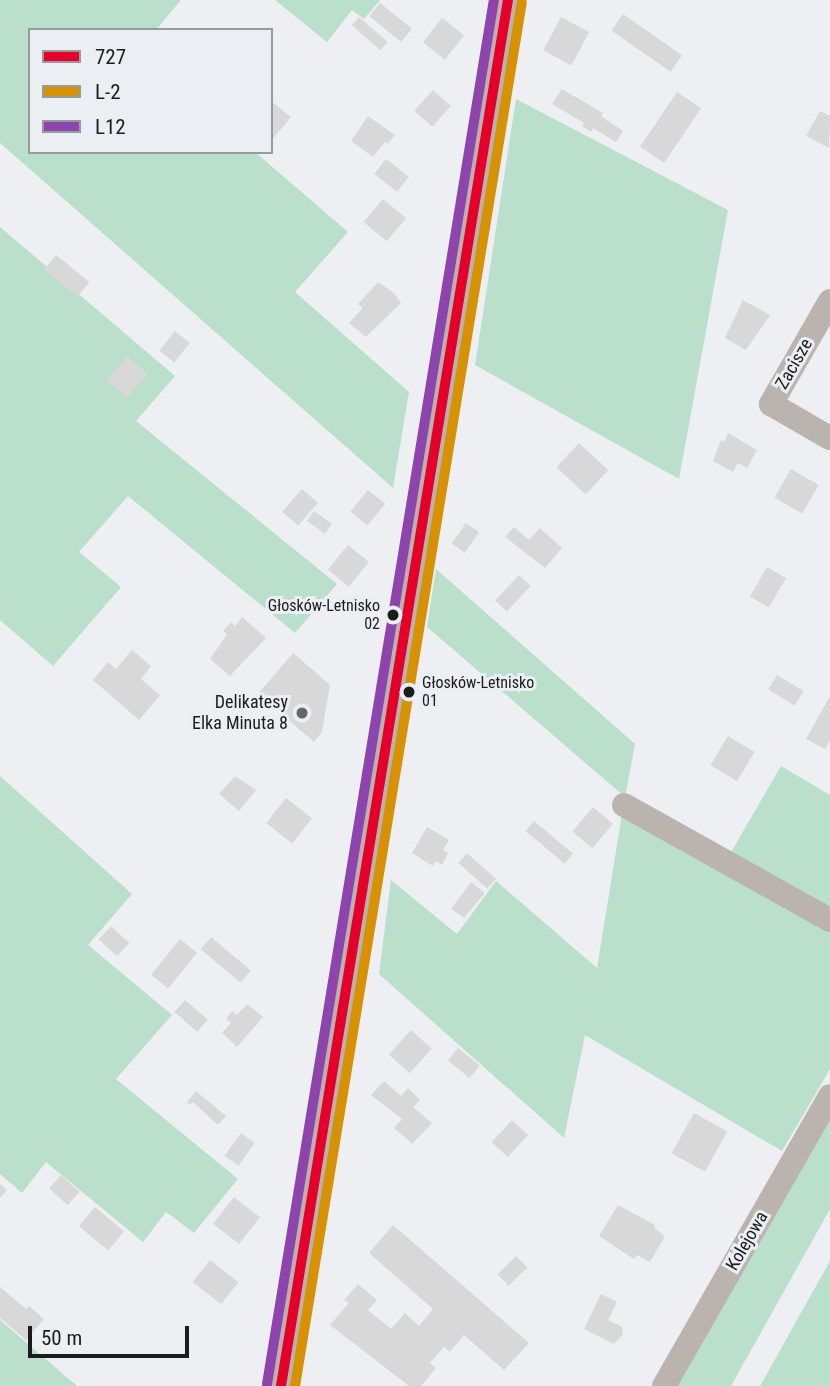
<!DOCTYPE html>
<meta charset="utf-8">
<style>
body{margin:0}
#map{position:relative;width:830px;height:1386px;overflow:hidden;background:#edeff2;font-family:"Roboto Condensed",sans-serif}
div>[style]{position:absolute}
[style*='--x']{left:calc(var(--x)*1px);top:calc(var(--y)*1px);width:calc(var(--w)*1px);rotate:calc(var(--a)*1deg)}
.green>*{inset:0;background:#bae0cc}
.building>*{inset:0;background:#d8d8d9;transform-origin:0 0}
.street>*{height:24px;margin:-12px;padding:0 12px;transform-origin:12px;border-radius:12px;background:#bbb3ae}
.secondary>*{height:35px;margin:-17.5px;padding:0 17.5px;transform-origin:17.5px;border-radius:17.5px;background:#bab2ad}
.bus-1>*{height:10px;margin:-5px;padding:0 5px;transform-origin:5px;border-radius:5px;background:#e4002b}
.bus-2>*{height:10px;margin:-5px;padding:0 5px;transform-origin:5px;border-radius:5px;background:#d69104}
.bus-3>*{height:10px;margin:-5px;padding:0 5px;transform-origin:5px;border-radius:5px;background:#8e44ad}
.dots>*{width:19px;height:19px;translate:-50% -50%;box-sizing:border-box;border:4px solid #ebeff4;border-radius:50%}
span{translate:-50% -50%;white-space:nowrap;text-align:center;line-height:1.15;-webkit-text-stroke:6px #ebeff4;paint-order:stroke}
.bus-label{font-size:16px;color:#1b1c1e}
.right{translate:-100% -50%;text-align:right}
.left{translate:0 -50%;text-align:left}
.street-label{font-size:18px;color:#1b1c1e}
.poi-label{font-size:18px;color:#1b1c1e}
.legend{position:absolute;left:28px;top:28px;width:245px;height:126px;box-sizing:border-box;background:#ebeff4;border:2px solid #989b9e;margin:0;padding:9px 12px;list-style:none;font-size:21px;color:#1b1c1e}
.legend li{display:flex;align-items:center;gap:14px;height:35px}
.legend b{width:35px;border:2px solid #989b9e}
.scale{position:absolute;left:28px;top:1326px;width:161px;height:32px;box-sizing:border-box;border:4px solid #1b1c1e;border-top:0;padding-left:9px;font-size:21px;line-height:24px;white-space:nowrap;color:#1b1c1e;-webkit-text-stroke:5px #ebeff4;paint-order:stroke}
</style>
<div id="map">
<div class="green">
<i style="clip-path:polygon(0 0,181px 0,156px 30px,30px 30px,30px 152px,255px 152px,348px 232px,295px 292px,409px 392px,393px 488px,0 143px)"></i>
<i style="clip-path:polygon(275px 0,380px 0,364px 19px,352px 10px,327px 42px)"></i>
<i style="clip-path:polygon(516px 99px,728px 210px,679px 479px,475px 365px)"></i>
<i style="clip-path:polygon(0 227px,175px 376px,136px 421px,337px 584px,295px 633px,128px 496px,79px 552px,121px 587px,53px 666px,0 620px)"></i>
<i style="clip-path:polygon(436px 569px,635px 744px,625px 797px,427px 627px)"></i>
<i style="clip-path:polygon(781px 766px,830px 795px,830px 910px,730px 854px)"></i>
<i style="clip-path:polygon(0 776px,132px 894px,88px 945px,172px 1015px,116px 1079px,238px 1179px,194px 1233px,166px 1212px,143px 1242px,46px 1162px,22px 1193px,0 1174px)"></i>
<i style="clip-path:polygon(622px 814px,830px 933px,830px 1069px,782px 1151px,585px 1035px,564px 1138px,379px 974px,391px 880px,457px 934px,496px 881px,597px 968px)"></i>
<i style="clip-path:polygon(830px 1116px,830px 1209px,731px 1386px,675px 1386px)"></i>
<i style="clip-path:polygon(830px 1261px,830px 1386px,760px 1386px)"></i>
<i style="clip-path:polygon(0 1320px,77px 1386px,0 1386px)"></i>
</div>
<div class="building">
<i style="left:380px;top:3px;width:41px;height:17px;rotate:39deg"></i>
<i style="left:623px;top:14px;width:72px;height:20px;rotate:35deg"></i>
<i style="left:359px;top:17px;width:38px;height:11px;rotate:41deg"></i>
<i style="left:561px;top:17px;width:32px;height:38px;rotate:28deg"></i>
<i style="left:442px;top:18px;width:28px;height:31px;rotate:38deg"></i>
<i style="clip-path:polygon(562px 89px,603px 113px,601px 116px,623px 131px,616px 142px,593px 128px,591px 132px,582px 126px,584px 123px,552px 104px)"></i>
<i style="left:433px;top:90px;width:24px;height:28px;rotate:42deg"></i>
<i style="left:677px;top:92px;width:29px;height:66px;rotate:34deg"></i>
<i style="clip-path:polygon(271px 101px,291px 117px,271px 141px)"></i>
<i style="clip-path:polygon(820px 111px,830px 116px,829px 148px,806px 136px)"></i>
<i style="clip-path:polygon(368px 116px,395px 135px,388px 144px,385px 142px,373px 157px,351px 141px)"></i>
<i style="left:386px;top:159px;width:29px;height:19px;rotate:38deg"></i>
<i style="left:383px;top:199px;width:30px;height:30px;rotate:40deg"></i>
<i style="left:56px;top:255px;width:43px;height:19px;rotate:39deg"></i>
<i style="clip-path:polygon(378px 282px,394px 293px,401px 303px,366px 337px,349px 323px,363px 308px,358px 304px)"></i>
<i style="clip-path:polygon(743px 300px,770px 315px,746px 350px,725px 338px)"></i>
<i style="left:175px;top:331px;width:19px;height:25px;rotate:39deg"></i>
<i style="left:127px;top:356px;width:27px;height:32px;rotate:39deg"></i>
<i style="clip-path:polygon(728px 433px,757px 450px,747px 468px,738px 463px,733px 472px,713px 461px,721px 440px,724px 442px)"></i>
<i style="left:579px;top:443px;width:40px;height:33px;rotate:43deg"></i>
<i style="left:791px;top:469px;width:32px;height:33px;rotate:30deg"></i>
<i style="left:302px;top:489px;width:21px;height:30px;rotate:41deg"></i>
<i style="left:368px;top:490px;width:22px;height:28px;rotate:39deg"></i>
<i style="left:314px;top:511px;width:22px;height:12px;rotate:36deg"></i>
<i style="left:466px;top:523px;width:16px;height:25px;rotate:35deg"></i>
<i style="clip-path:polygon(514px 527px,529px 540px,540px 528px,562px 548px,545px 568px,505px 537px)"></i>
<i style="left:348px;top:545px;width:27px;height:32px;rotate:39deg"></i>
<i style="left:767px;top:567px;width:22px;height:34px;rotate:30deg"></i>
<i style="left:519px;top:575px;width:16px;height:35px;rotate:43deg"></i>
<i style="clip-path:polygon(242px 617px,266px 638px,230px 676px,210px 659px,227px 634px,223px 631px,231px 622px,235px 626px)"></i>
<i style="clip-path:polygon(132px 650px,151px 666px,141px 679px,160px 695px,139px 720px,93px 680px,108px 662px,116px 669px)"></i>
<i style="clip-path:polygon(293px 653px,330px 685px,322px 732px,314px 742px,258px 694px)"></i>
<i style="left:777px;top:675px;width:31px;height:17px;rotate:31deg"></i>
<i style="clip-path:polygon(830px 696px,830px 740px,825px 749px,806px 739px)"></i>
<i style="left:728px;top:736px;width:31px;height:34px;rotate:31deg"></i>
<i style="clip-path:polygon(235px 776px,256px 790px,239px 811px,219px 794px)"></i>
<i style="left:286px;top:798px;width:33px;height:32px;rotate:38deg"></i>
<i style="left:593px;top:807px;width:26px;height:32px;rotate:40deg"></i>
<i style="left:534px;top:821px;width:51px;height:13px;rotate:40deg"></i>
<i style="clip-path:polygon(427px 827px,449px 840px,443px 850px,448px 853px,442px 865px,436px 861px,433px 866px,412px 853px)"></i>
<i style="left:467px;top:853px;width:39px;height:13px;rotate:42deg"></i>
<i style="clip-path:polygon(471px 882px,485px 893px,464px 918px,451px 909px)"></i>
<i style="left:111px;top:926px;width:25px;height:18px;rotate:43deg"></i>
<i style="left:211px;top:937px;width:52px;height:16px;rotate:40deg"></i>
<i style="left:180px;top:939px;width:22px;height:46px;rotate:39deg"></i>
<i style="left:185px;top:1000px;width:30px;height:16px;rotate:41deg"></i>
<i style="clip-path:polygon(247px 1004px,263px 1017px,237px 1047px,222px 1033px,231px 1023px,226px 1019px,232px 1011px,237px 1015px)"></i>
<i style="left:411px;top:1030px;width:28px;height:33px;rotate:42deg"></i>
<i style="left:458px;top:1048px;width:28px;height:16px;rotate:39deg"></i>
<i style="clip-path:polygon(384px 1081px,401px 1096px,408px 1088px,420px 1100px,413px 1107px,432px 1123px,412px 1144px,394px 1128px,402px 1119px,371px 1095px)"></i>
<i style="clip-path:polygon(196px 1091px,226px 1116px,218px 1125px,193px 1102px,190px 1105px,187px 1102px)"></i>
<i style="left:694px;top:1113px;width:38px;height:46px;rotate:29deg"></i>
<i style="left:512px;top:1120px;width:22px;height:30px;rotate:43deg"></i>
<i style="left:241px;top:1133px;width:17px;height:28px;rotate:36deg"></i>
<i style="left:61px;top:1175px;width:25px;height:18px;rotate:42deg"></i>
<i style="clip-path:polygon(0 1184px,7px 1190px,0 1198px)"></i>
<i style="left:234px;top:1197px;width:33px;height:34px;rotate:38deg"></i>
<i style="clip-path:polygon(618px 1205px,655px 1225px,654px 1228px,665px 1236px,650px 1262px,637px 1255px,634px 1259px,599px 1236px)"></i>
<i style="left:95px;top:1207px;width:38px;height:25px;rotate:40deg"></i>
<i style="clip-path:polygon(393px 1225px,529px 1343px,504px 1370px,464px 1335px,450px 1352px,444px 1347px,430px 1363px,436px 1368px,421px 1386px,409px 1386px,330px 1325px,349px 1303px,344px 1300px,358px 1284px,377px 1300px,368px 1310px,391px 1329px,405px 1313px,419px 1326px,433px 1309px,369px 1253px)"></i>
<i style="left:516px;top:1256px;width:16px;height:26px;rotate:45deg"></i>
<i style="left:210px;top:1260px;width:36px;height:28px;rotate:38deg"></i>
<i style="clip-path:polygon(0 1287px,26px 1309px,29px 1306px,44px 1319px,26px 1340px,0 1318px)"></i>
<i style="clip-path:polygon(601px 1294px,617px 1302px,608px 1320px,622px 1327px,623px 1334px,614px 1344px,584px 1329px)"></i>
</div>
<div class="street">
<i style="--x:830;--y:301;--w:119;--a:119.8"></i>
<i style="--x:771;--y:404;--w:68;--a:30"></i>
<i style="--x:624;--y:805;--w:236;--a:29.2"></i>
<i style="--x:664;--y:1386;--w:334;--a:-60.2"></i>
</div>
<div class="secondary">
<i style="--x:281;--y:1386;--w:1404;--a:-80.7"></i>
</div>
<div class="bus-1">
<i style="--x:281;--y:1386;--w:1404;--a:-80.7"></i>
</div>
<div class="bus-2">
<i style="--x:295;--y:1386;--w:1402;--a:-80.69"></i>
</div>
<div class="bus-3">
<i style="--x:267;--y:1384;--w:1402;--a:-80.69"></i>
</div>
<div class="dots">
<i style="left:393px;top:615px;background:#1b1c1e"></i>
<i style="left:409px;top:692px;background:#1b1c1e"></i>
<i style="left:302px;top:713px;background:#646668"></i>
</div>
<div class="bus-label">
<span class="right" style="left:380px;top:615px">Głosków-Letnisko<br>02</span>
<span class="left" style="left:422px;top:692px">Głosków-Letnisko<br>01</span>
</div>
<div class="street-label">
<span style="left:794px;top:364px;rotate:-60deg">Zacisze</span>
<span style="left:747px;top:1241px;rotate:-60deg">Kolejowa</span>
</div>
<div class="poi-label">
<span class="right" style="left:288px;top:713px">Delikatesy<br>Elka Minuta 8</span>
</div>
<ul class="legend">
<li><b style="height:9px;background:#e4002b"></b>727</li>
<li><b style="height:9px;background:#d69104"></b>L-2</li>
<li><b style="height:9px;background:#8e44ad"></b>L12</li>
</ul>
<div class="scale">50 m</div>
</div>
